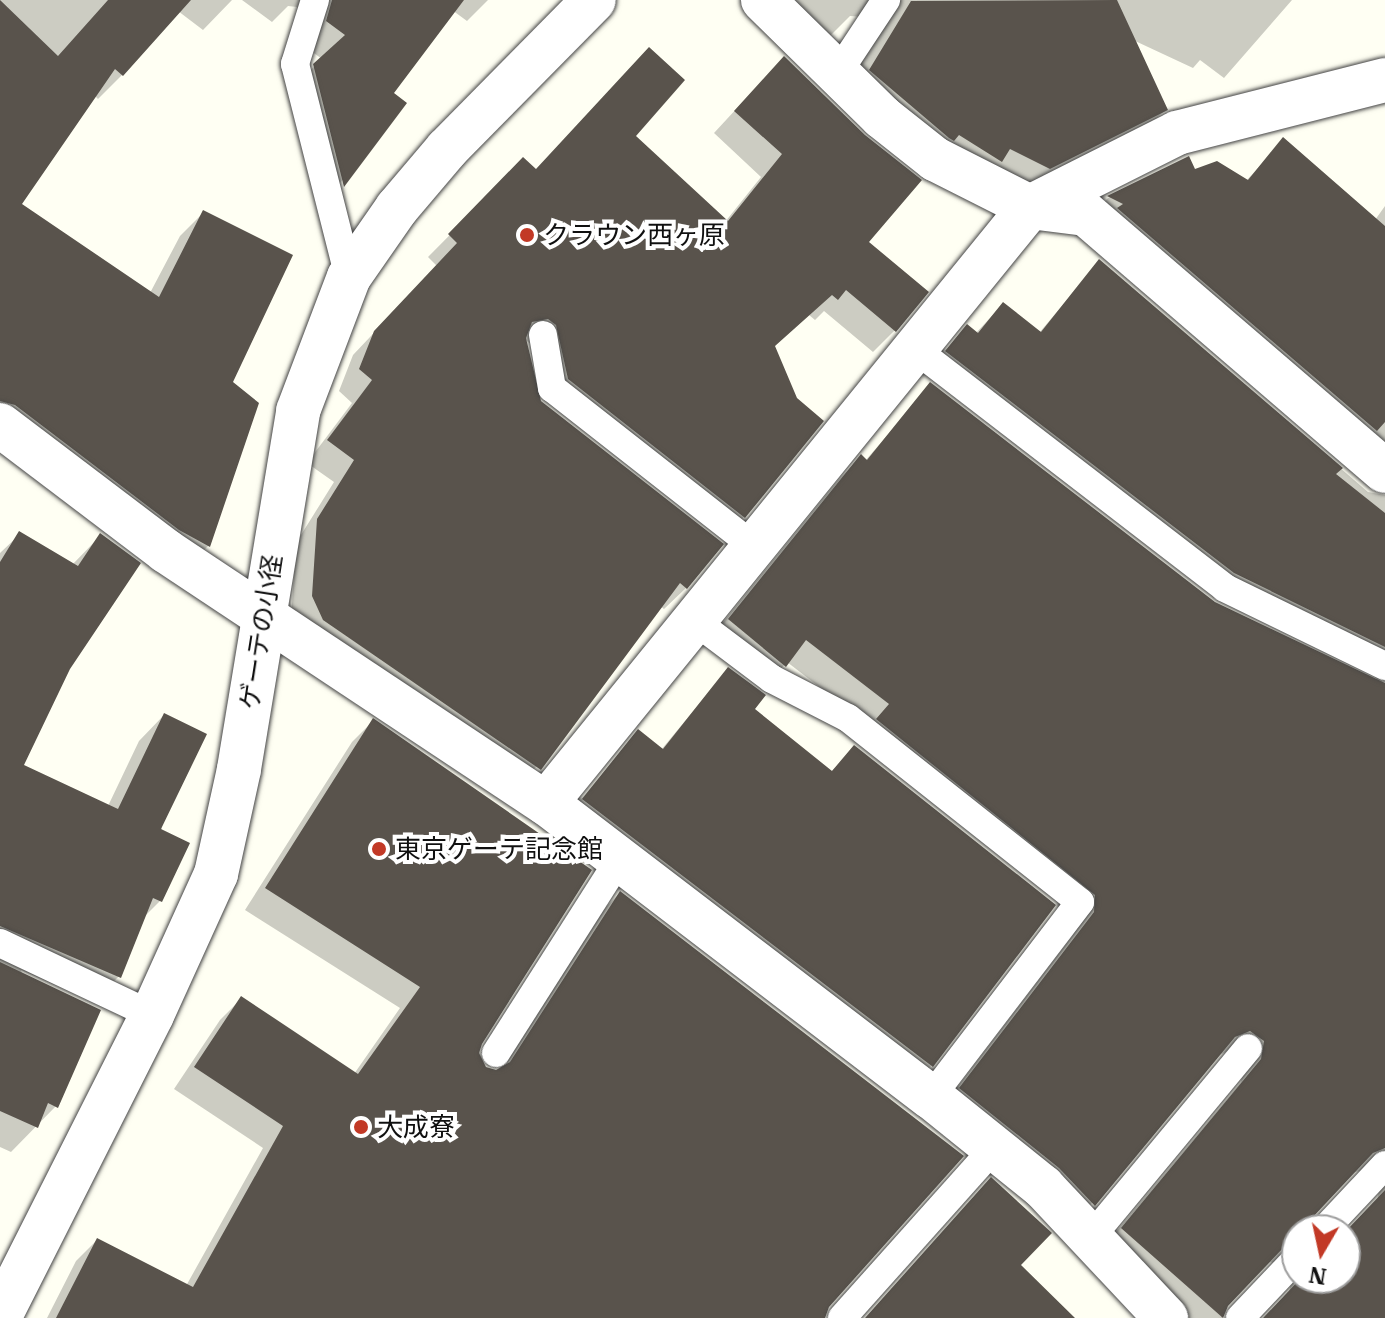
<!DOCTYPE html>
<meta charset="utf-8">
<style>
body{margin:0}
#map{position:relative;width:1385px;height:1318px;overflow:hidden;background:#fffff3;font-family:"IBM Plex Serif","Noto Sans JP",serif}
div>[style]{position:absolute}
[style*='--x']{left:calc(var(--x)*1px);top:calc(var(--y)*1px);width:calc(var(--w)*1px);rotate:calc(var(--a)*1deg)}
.shadow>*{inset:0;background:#0003}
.building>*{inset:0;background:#59534c}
.roads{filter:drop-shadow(0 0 2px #434343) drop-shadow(0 0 2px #434343)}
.service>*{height:28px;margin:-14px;padding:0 14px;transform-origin:14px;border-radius:14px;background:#fff}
.minor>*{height:44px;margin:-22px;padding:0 22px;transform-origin:22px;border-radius:22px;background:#fff}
.tertiary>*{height:44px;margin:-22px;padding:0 22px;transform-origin:22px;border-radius:22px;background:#fff}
.dots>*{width:22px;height:22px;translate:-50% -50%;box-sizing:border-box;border:4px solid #fff;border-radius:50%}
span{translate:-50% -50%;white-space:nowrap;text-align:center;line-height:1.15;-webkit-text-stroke:8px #fff;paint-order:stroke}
.poi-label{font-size:26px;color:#101010}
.left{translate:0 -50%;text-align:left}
.street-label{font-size:26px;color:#101010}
.north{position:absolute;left:1281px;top:1214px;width:80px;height:80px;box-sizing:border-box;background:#fff;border:2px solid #9f9f9f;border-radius:50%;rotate:189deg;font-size:22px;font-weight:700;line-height:32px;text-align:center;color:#101010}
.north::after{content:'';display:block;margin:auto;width:28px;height:36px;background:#c23926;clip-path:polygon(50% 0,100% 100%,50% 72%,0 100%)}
</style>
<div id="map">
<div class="shadow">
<i style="clip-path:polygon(0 0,232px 0,203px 30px,178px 11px,122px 75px,98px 99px,94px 95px,19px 204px,150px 293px,180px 236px,204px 212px,230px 383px,208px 546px,185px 569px,0 435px)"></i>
<i style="clip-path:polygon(242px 0,488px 0,467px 21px,452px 10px,391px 93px,404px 103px,320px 208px,290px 90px,322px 59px,303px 45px,309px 20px,297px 7px,288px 6px,272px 22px)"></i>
<i style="clip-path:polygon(769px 0,1292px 0,1224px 78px,1200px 60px,1193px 68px,1133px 40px,1166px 109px,1134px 141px,1018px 199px,840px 101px,865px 17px,850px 16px,826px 40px)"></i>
<i style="clip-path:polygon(763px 80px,866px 243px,895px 330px,873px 352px,824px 311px,815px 320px,809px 315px,773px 347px,744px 517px,722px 538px,547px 400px,535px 347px,524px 339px,539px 402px,686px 588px,664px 609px,660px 606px,518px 790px,291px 619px,296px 543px,334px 482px,307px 463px,352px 403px,339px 391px,353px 355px,437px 266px,428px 257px,524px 160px,535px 171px,633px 136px,725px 222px,761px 177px,714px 133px)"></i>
<i style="clip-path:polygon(1284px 140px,1375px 220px,1385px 206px,1385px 485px,1088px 218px,1108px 198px,1188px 158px,1194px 172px,1246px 181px)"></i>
<i style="clip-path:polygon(evenodd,1100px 261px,1368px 492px,1385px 495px,1385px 1318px,1265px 1318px,1289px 1292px,1293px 1274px,1287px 1266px,1270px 1262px,1225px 1306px,1222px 1318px,1176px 1318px,1101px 1250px,1241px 1082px,1243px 1063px,1228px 1051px,1217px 1056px,1073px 1225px,940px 1110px,1073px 935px,1075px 916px,857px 741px,870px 726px,787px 662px,764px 687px,708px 641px,840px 478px,861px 457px,865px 461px,931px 385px,1214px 603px,1380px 685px,1372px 672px,926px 373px,967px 327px,975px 334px,1003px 304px,1039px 333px,1100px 261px,1368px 1169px,1381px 1183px,1377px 1200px,1345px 1234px,1345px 1278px,1297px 1278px,1297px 1230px,1307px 1230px,1310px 1217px,1351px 1173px,1368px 1169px)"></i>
<i style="clip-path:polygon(20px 534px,72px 565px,101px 535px,68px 668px,21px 766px,108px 806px,139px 741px,164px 715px,160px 901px,143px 918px,119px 976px,94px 1002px,21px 970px,56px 1106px,11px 1152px,0 1147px,0 553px)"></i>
<i style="clip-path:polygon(728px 669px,752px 710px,831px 772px,855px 747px,931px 1066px,914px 1083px,566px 817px,638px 732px,661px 750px)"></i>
<i style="clip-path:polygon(373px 721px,485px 1068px,499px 1070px,599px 914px,620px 893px,828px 1306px,825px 1318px,47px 1318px,76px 1261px,97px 1240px,186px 1286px,263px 1148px,174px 1089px,220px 1020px,241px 999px,354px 1074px,400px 1008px,245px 910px,352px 742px)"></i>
</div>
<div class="building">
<i style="clip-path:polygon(0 0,58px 56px,108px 0,191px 0,123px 76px,115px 69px,22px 204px,159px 297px,203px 210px,293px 255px,233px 382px,259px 403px,210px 547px,179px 530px,15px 405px,0 401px)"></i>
<i style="clip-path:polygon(332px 0,464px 0,394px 93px,407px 103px,344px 187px,313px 64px,345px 35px,326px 21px)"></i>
<i style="clip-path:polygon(1117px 0,1168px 110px,1050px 169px,1010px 149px,1002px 162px,959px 135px,954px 141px,949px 138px,869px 70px,911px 1px)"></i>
<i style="clip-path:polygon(649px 47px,685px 80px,636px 136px,728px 221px,782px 154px,734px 111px,784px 56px,865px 135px,922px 180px,869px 242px,929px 292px,896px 332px,846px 290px,838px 300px,832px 295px,775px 346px,797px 398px,824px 421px,745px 518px,568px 379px,556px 325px,548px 319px,532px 322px,526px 338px,541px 401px,724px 544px,687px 589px,680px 583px,541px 770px,323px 620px,312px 596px,317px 519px,354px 460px,327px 440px,372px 380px,359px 369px,374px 331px,457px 243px,448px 234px,523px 157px,536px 169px)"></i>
<i style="clip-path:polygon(1283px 137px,1385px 226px,1385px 422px,1377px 431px,1117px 208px,1123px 204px,1107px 196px,1189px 156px,1195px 169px,1217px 161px,1248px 180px)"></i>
<i style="clip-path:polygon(1099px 259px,1343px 468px,1336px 474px,1385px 513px,1385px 647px,1234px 573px,945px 351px,967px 324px,978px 333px,1003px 302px,1041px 332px)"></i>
<i style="clip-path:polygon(930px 382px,1215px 602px,1385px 683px,1385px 1148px,1373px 1153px,1312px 1218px,1307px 1230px,1297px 1230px,1297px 1241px,1285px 1246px,1228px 1306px,1223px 1318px,1121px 1228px,1261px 1059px,1264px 1041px,1250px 1031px,1235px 1037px,1095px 1206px,1059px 1168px,959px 1088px,1094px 912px,1095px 895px,876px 719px,889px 704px,806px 640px,786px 667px,728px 619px,861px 454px,867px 460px)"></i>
<i style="clip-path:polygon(19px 531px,78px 566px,100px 533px,141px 563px,70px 669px,24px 765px,118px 809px,164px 713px,207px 734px,161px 829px,190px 843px,162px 902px,153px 898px,121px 978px,0 926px,0 562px)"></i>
<i style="clip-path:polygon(728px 667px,766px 695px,755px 709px,832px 771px,854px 745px,1056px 905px,933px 1067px,582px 799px,638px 729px,663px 749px)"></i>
<i style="clip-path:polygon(373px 718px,592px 870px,482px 1044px,479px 1053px,486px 1067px,496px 1070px,510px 1062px,620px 891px,964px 1156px,829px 1307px,825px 1318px,56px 1318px,97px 1238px,193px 1287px,283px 1126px,194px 1067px,241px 996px,358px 1074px,420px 987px,265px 888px)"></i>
<i style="clip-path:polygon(0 962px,101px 1010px,58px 1108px,48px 1103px,38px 1128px,0 1111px)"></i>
<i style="clip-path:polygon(991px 1177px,1052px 1233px,1021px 1265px,1075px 1318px,865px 1318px)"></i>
<i style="clip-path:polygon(1385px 1190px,1385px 1318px,1263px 1318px,1301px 1278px,1345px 1278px,1345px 1232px)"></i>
</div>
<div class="roads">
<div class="service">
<i style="--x:315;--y:0;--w:67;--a:107.4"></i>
<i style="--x:295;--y:64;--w:220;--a:75.8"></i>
<i style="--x:837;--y:74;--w:89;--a:-56.5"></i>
<i style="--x:543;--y:335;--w:54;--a:80.4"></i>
<i style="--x:552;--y:388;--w:258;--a:38.1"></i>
<i style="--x:915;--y:349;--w:391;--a:37.6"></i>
<i style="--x:1225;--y:588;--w:178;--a:26"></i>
<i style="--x:695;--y:621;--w:96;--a:37"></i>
<i style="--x:772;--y:679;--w:85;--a:27.2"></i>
<i style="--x:848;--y:718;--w:296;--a:38.4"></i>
<i style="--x:1080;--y:902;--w:245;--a:127.4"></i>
<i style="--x:0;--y:943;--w:168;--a:25.3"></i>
<i style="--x:496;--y:1053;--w:229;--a:-57.5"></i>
<i style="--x:1324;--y:1230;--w:89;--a:-46.8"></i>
<i style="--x:1092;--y:1236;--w:244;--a:-50.3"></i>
<i style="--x:842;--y:1318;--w:231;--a:-48.2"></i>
<i style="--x:1240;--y:1318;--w:83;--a:-46.5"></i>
</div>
<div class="minor">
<i style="--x:763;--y:0;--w:167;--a:44.5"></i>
<i style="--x:882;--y:117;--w:68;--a:38.4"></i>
<i style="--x:935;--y:159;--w:106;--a:26.8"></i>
<i style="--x:1030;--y:207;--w:56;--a:7.1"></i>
<i style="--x:1086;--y:214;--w:394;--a:40.7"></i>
<i style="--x:0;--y:425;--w:208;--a:37.2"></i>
<i style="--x:166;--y:551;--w:456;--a:33.6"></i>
<i style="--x:546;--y:803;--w:484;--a:37.4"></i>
<i style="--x:931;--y:1097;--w:144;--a:38.8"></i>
<i style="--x:1043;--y:1187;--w:180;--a:46.8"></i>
<i style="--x:546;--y:803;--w:768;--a:-50.92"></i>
<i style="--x:1030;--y:207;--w:165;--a:-26.7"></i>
<i style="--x:1177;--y:133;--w:215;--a:-14.3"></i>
</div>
<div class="tertiary">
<i style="--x:0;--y:1316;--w:337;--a:-63.2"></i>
<i style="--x:152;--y:1015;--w:155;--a:-65.6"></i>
<i style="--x:216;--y:874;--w:107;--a:-77.6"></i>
<i style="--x:239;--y:769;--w:363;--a:-80.6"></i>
<i style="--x:298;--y:411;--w:143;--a:-69.2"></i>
<i style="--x:349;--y:277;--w:84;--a:-55.2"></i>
<i style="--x:397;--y:208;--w:77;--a:-49.7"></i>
<i style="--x:447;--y:149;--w:209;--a:-45.4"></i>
</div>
</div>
<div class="dots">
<i style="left:527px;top:235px;background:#c23926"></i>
<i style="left:379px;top:849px;background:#c23926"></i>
<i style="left:361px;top:1127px;background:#c23926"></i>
</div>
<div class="poi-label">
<span class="left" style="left:543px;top:235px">クラウン西ヶ原</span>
<span class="left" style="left:395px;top:849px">東京ゲーテ記念館</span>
<span class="left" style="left:377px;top:1127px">大成寮</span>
</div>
<div class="street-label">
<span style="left:261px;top:632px;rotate:-81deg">ゲーテの小径</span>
</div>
<div class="north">N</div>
</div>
